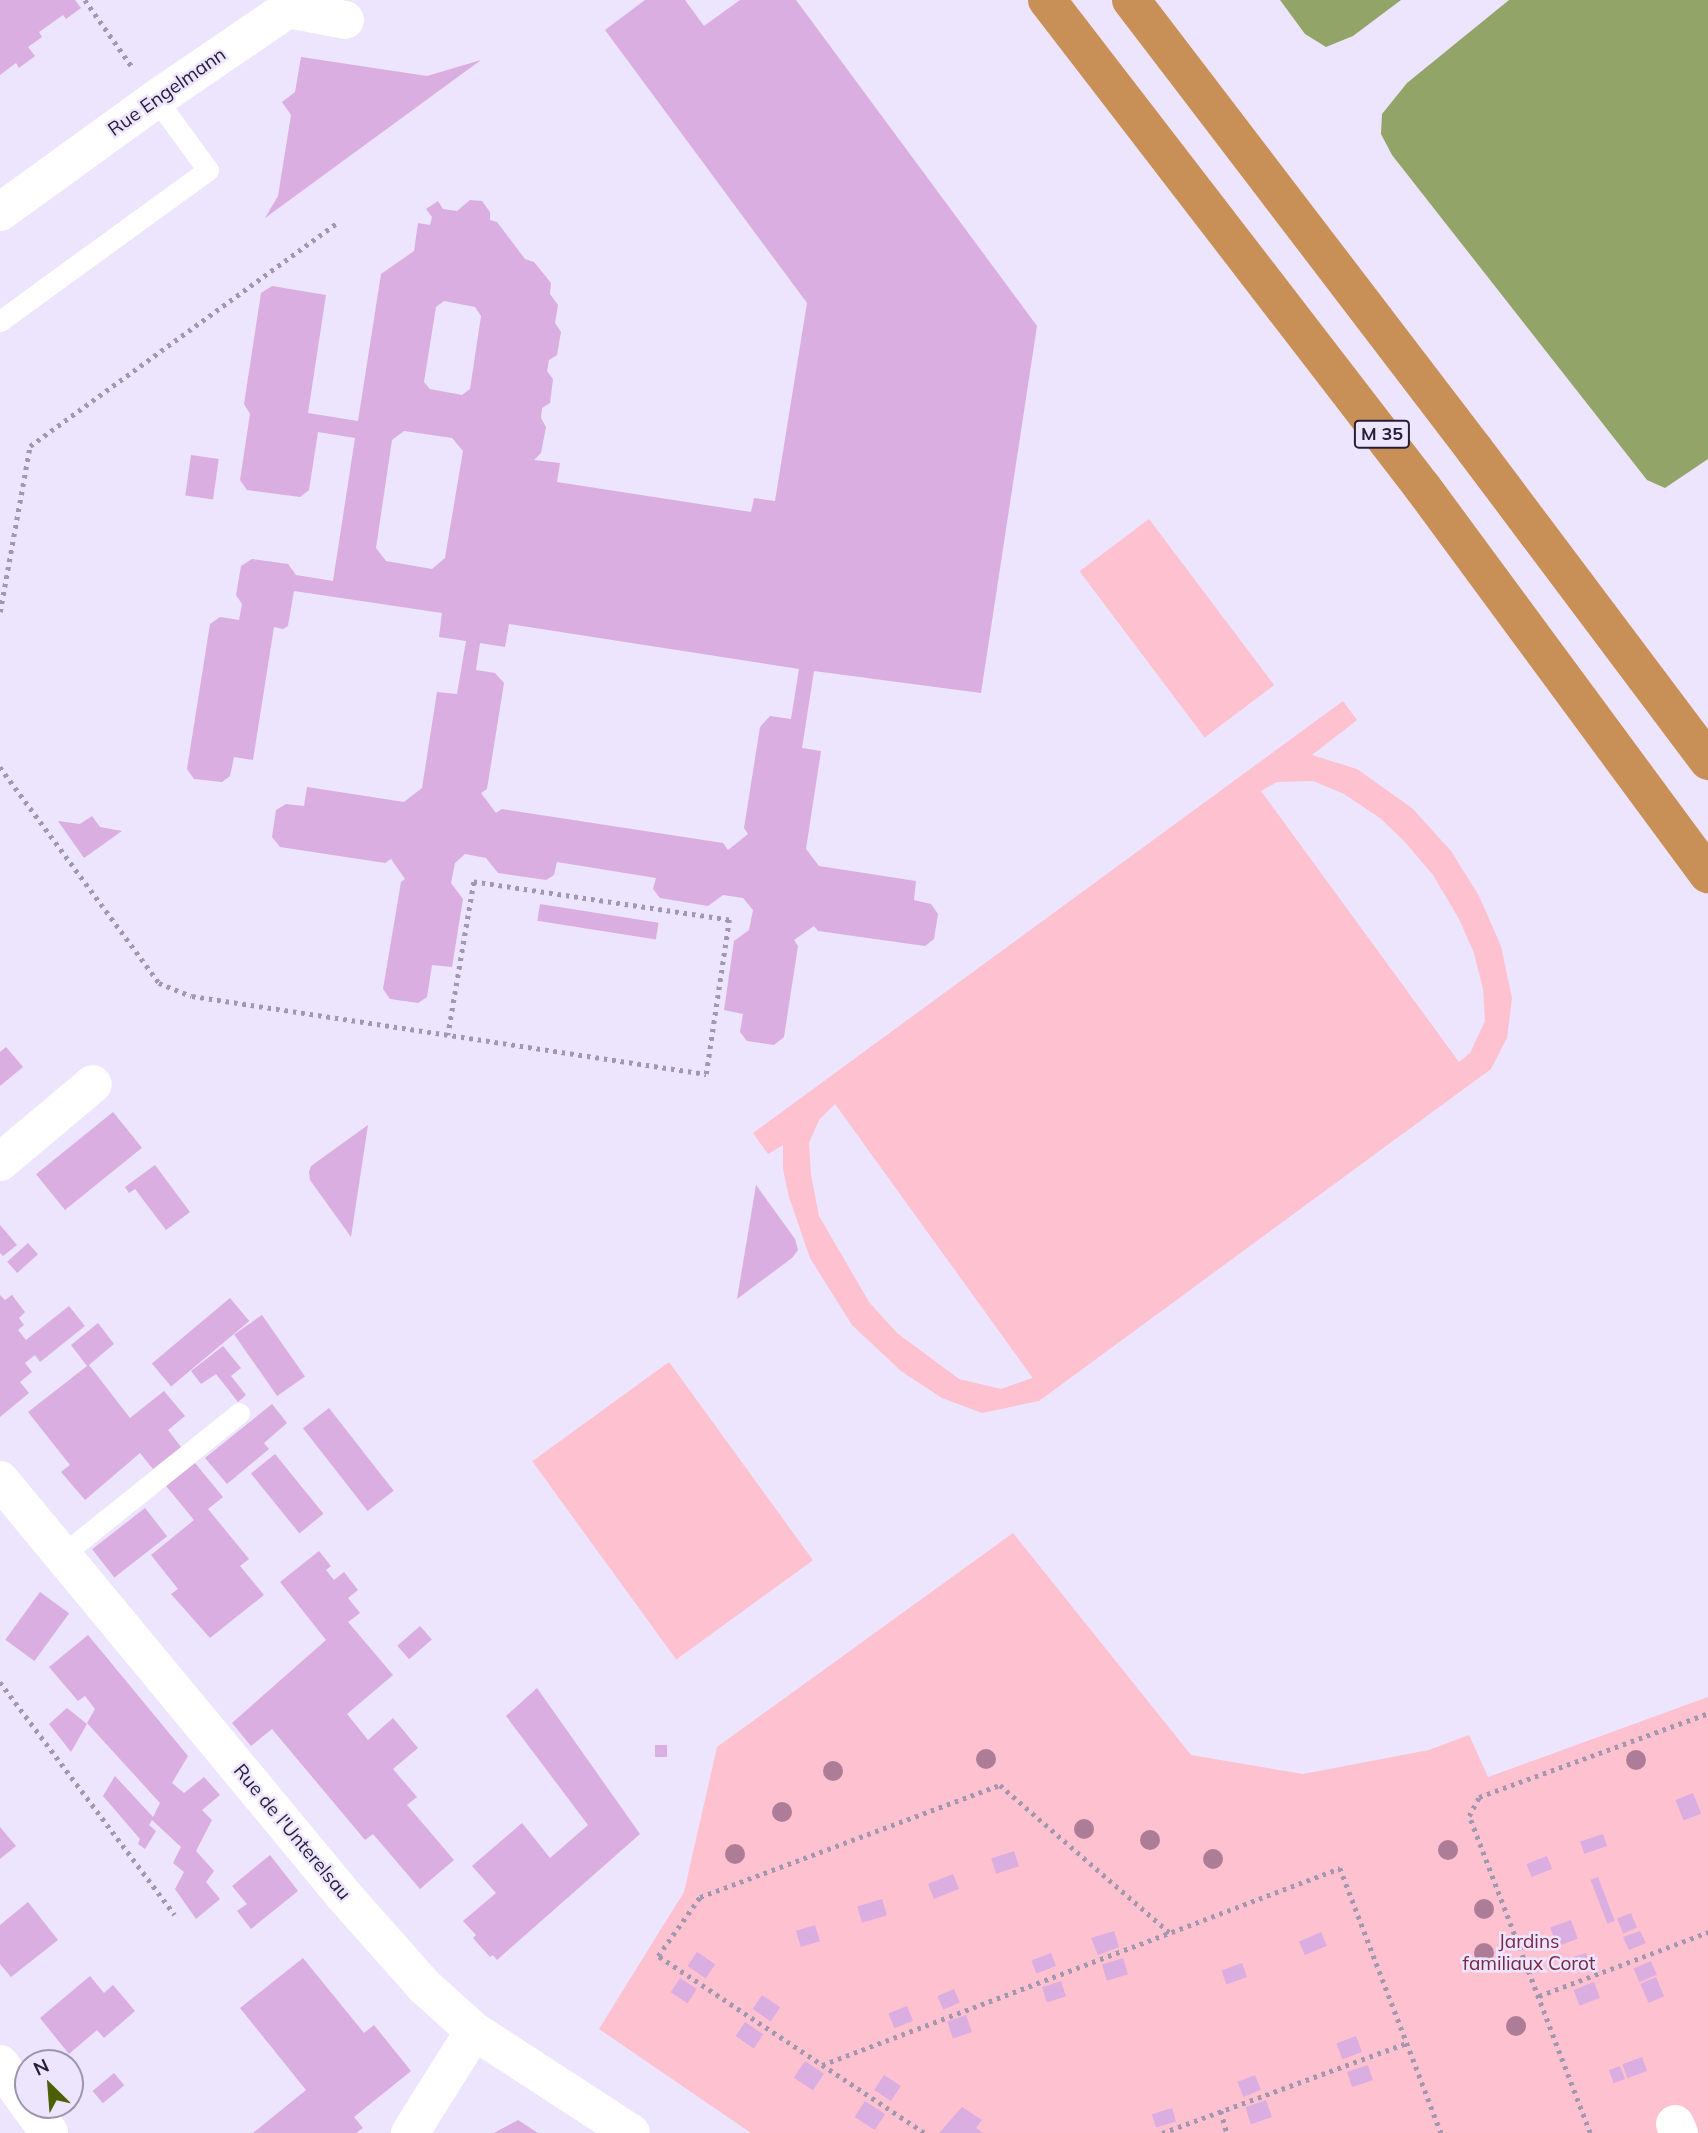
<!DOCTYPE html>
<style>
body{margin:0}
#map{position:relative;width:1708px;height:2133px;overflow:hidden;background:#ede4fd;font-family:Mulish,sans-serif}
div>[style]{position:absolute}
[style*='--x']{left:calc(var(--x)*1px);top:calc(var(--y)*1px);width:calc(var(--w)*1px);rotate:calc(var(--a)*1deg)}
.green>*{inset:0;background:#fec1d0;transform-origin:0 0}
.water>*{inset:0;background:#92a467}
.building>*{inset:0;background:#daaee1;transform-origin:0 0}
.path>*{height:4.5px;margin-top:-2.25px;transform-origin:0;background:repeating-linear-gradient(90deg,#a198b0 0 3.5px,transparent 0 8.5px)}
.service>*{height:21px;margin:-10.5px;padding:0 10.5px;transform-origin:10.5px;border-radius:10.5px;background:#fff}
.minor>*{height:38px;margin:-19px;padding:0 19px;transform-origin:19px;border-radius:19px;background:#fff}
.trunk>*{height:38px;margin:-19px;padding:0 19px;transform-origin:19px;border-radius:19px;background:#c89056}
.trees>*{width:20px;height:20px;margin:-10px;border-radius:50%;background:#ad7d98}
span{translate:-50% -50%;white-space:nowrap;text-align:center;line-height:1.15;-webkit-text-stroke:5px #ede4fd;paint-order:stroke}
.shield-label span{padding:2px 5px;background:#ede4fd;border:2px solid;border-radius:5px;-webkit-text-stroke-width:0}
.shield-label{font-size:18px;color:#271e35;font-weight:700}
.street-label{font-size:19px;color:#271e35}
.park-label{font-size:19px;color:#792845}
.north{position:absolute;left:14px;top:2049px;width:70px;height:70px;box-sizing:border-box;background:#ede4fd;border:2px solid #9e95ad;border-radius:50%;rotate:335deg;font-size:19px;font-weight:700;line-height:28px;text-align:center;color:#271e35}
.north::after{content:'';display:block;margin:auto;width:24px;height:32px;background:#4c5f04;clip-path:polygon(50% 0,100% 100%,50% 72%,0 100%)}
</style>
<div id="map">
<div class="green">
<i style="left:1149px;top:519px;width:208px;height:87px;rotate:53deg"></i>
<i style="clip-path:polygon(evenodd,1343px 701px,1357px 720px,1312px 755px,1357px 769px,1412px 808px,1451px 851px,1479px 896px,1501px 946px,1512px 998px,1507px 1038px,1491px 1069px,1039px 1401px,982px 1413px,942px 1398px,901px 1371px,852px 1325px,810px 1258px,789px 1197px,783px 1169px,783px 1145px,768px 1154px,753px 1133px,1343px 701px,1313px 781px,1344px 794px,1380px 818px,1404px 841px,1433px 875px,1459px 919px,1474px 953px,1483px 989px,1485px 1021px,1470px 1053px,1459px 1062px,1261px 791px,1277px 782px,1313px 781px,1343px 701px,835px 1104px,1032px 1377px,1032px 1378px,1001px 1389px,959px 1379px,897px 1333px,869px 1302px,819px 1216px,811px 1175px,809px 1143px,819px 1120px,835px 1104px)"></i>
<i style="left:669px;top:1362px;width:245px;height:169px;rotate:54deg"></i>
<i style="clip-path:polygon(1013px 1533px,1191px 1755px,1303px 1774px,1429px 1750px,1469px 1735px,1488px 1777px,1708px 1697px,1708px 2133px,751px 2133px,599px 2029px,684px 1892px,717px 1747px)"></i>
</div>
<div class="water">
<i style="clip-path:polygon(1280px 0,1401px 0,1353px 36px,1326px 47px,1305px 34px)"></i>
<i style="clip-path:polygon(1509px 0,1708px 0,1708px 459px,1665px 488px,1647px 480px,1392px 155px,1381px 134px,1382px 114px,1407px 83px)"></i>
</div>
<div class="building">
<i style="clip-path:polygon(0 0,75px 0,81px 8px,66px 19px,63px 15px,39px 32px,42px 37px,28px 47px,35px 56px,19px 68px,16px 63px,0 75px)"></i>
<i style="clip-path:polygon(evenodd,645px 0,685px 0,704px 26px,740px 0,796px 0,1037px 326px,981px 693px,814px 671px,802px 748px,821px 751px,806px 849px,819px 866px,916px 881px,914px 900px,931px 904px,938px 914px,934px 939px,925px 946px,818px 931px,814px 926px,794px 940px,798px 946px,784px 1037px,774px 1045px,747px 1041px,740px 1032px,743px 1014px,724px 1010px,734px 941px,749px 930px,753px 910px,743px 898px,723px 895px,708px 906px,660px 898px,653px 889px,656px 878px,557px 862px,554px 875px,546px 880px,498px 873px,486px 858px,465px 854px,455px 863px,451px 883px,463px 899px,452px 967px,432px 965px,427px 997px,418px 1003px,390px 999px,383px 989px,401px 882px,405px 879px,391px 859px,385px 863px,280px 847px,272px 837px,276px 810px,286px 804px,304px 806px,307px 787px,404px 802px,422px 788px,437px 692px,457px 694px,466px 641px,439px 637px,442px 613px,294px 591px,288px 626px,283px 629px,274px 627px,253px 760px,234px 757px,230px 776px,222px 782px,194px 779px,187px 769px,210px 624px,220px 617px,239px 620px,242px 604px,236px 595px,241px 566px,252px 559px,288px 564px,296px 575px,333px 581px,355px 438px,318px 432px,309px 490px,300px 497px,247px 490px,240px 480px,250px 414px,244px 404px,261px 293px,272px 286px,326px 295px,308px 413px,358px 421px,381px 274px,414px 251px,418px 223px,430px 225px,432px 217px,426px 209px,438px 201px,443px 209px,457px 211px,470px 200px,482px 201px,490px 212px,490px 220px,497px 222px,525px 259px,534px 262px,551px 283px,550px 294px,558px 305px,555px 323px,561px 332px,557px 355px,549px 360px,547px 371px,553px 379px,550px 403px,542px 408px,541px 418px,546px 427px,541px 453px,534px 460px,560px 463px,557px 482px,751px 512px,754px 498px,775px 501px,807px 303px,605px 30px,645px 0,444px 301px,475px 307px,481px 316px,470px 389px,462px 395px,430px 389px,424px 382px,436px 307px,444px 301px,645px 0,404px 431px,452px 438px,463px 451px,445px 558px,432px 569px,386px 561px,376px 548px,392px 440px,404px 431px,645px 0,509px 624px,799px 669px,791px 719px,770px 716px,760px 727px,744px 828px,748px 834px,728px 850px,723px 843px,502px 809px,496px 813px,481px 793px,487px 789px,504px 683px,495px 673px,476px 670px,480px 643px,505px 647px,509px 624px)"></i>
<i style="clip-path:polygon(301px 57px,427px 76px,481px 60px,265px 218px,278px 196px,291px 115px,282px 102px,295px 92px)"></i>
<i style="left:191px;top:455px;width:28px;height:41px;rotate:8deg"></i>
<i style="clip-path:polygon(92px 816px,100px 827px,122px 831px,84px 858px,58px 821px,80px 824px)"></i>
<i style="left:540px;top:904px;width:120px;height:17px;rotate:9deg"></i>
<i style="clip-path:polygon(6px 1047px,23px 1067px,0 1086px,0 1052px)"></i>
<i style="left:113px;top:1112px;width:46px;height:99px;rotate:51deg"></i>
<i style="clip-path:polygon(368px 1125px,351px 1237px,310px 1180px,309px 1172px,311px 1166px)"></i>
<i style="clip-path:polygon(155px 1165px,190px 1212px,166px 1230px,135px 1189px,129px 1193px,125px 1187px)"></i>
<i style="clip-path:polygon(756px 1185px,795px 1239px,798px 1250px,792px 1258px,737px 1299px)"></i>
<i style="clip-path:polygon(0 1225px,17px 1245px,3px 1256px,0 1253px)"></i>
<i style="left:28px;top:1243px;width:15px;height:28px;rotate:48deg"></i>
<i style="clip-path:polygon(0 1295px,5px 1300px,12px 1295px,25px 1312px,19px 1318px,24px 1325px,18px 1330px,26px 1340px,69px 1306px,85px 1326px,40px 1362px,35px 1355px,25px 1363px,32px 1372px,20px 1382px,29px 1393px,0 1417px)"></i>
<i style="left:230px;top:1298px;width:30px;height:102px;rotate:50deg"></i>
<i style="left:262px;top:1315px;width:75px;height:34px;rotate:55deg"></i>
<i style="clip-path:polygon(98px 1323px,114px 1344px,89px 1365px,130px 1418px,164px 1391px,185px 1416px,168px 1430px,181px 1447px,153px 1469px,140px 1453px,85px 1500px,61px 1472px,70px 1465px,28px 1412px,87px 1366px,71px 1345px)"></i>
<i style="clip-path:polygon(223px 1346px,241px 1368px,231px 1376px,246px 1395px,238px 1402px,216px 1374px,201px 1384px,191px 1371px)"></i>
<i style="clip-path:polygon(272px 1404px,287px 1423px,264px 1443px,269px 1449px,227px 1484px,205px 1458px)"></i>
<i style="left:329px;top:1408px;width:105px;height:33px;rotate:52deg"></i>
<i style="left:275px;top:1454px;width:77px;height:31px;rotate:51deg"></i>
<i style="clip-path:polygon(195px 1463px,223px 1497px,208px 1509px,249px 1559px,240px 1566px,264px 1595px,210px 1638px,171px 1594px,178px 1589px,151px 1555px,194px 1520px,166px 1486px)"></i>
<i style="left:145px;top:1508px;width:36px;height:67px;rotate:52deg"></i>
<i style="clip-path:polygon(319px 1551px,331px 1566px,326px 1570px,334px 1580px,344px 1572px,358px 1590px,348px 1598px,360px 1613px,348px 1622px,393px 1675px,347px 1714px,368px 1740px,393px 1718px,418px 1748px,393px 1769px,417px 1797px,407px 1805px,454px 1860px,420px 1889px,373px 1834px,365px 1840px,272px 1729px,251px 1746px,232px 1723px,326px 1640px,280px 1582px)"></i>
<i style="left:40px;top:1592px;width:36px;height:59px;rotate:36deg"></i>
<i style="left:420px;top:1626px;width:18px;height:30px;rotate:49deg"></i>
<i style="clip-path:polygon(88px 1635px,188px 1756px,172px 1783px,184px 1793px,204px 1777px,220px 1795px,202px 1810px,212px 1820px,196px 1851px,214px 1871px,206px 1882px,220px 1899px,196px 1919px,175px 1889px,184px 1872px,173px 1863px,181px 1847px,152px 1820px,149px 1825px,156px 1831px,145px 1849px,138px 1844px,140px 1839px,103px 1796px,115px 1776px,153px 1817px,160px 1803px,87px 1723px,95px 1709px,85px 1696px,78px 1701px,49px 1667px)"></i>
<i style="clip-path:polygon(537px 1688px,640px 1834px,497px 1960px,493px 1955px,490px 1957px,473px 1938px,476px 1935px,463px 1921px,496px 1893px,472px 1866px,522px 1823px,550px 1858px,588px 1825px,506px 1716px)"></i>
<i style="clip-path:polygon(67px 1708px,87px 1724px,71px 1752px,49px 1724px)"></i>
<i style="left:655px;top:1745px;width:12px;height:12px"></i>
<i style="left:1693px;top:1793px;width:22px;height:19px;rotate:68deg"></i>
<i style="clip-path:polygon(0 1827px,16px 1846px,0 1859px)"></i>
<i style="left:1603px;top:1834px;width:13px;height:24px;rotate:72deg"></i>
<i style="left:1014px;top:1851px;width:16px;height:24px;rotate:72deg"></i>
<i style="clip-path:polygon(270px 1855px,298px 1891px,251px 1929px,237px 1911px,247px 1904px,232px 1886px)"></i>
<i style="left:1547px;top:1856px;width:14px;height:22px;rotate:69deg"></i>
<i style="left:953px;top:1874px;width:16px;height:27px;rotate:68deg"></i>
<i style="left:1598px;top:1877px;width:47px;height:8px;rotate:69deg"></i>
<i style="left:882px;top:1899px;width:17px;height:26px;rotate:73deg"></i>
<i style="clip-path:polygon(28px 1902px,58px 1940px,11px 1977px,0 1964px,0 1925px)"></i>
<i style="left:1631px;top:1913px;width:16px;height:15px;rotate:68deg"></i>
<i style="left:1571px;top:1920px;width:20px;height:22px;rotate:70deg"></i>
<i style="left:815px;top:1925px;width:17px;height:20px;rotate:73deg"></i>
<i style="clip-path:polygon(1114px 1931px,1119px 1947px,1098px 1955px,1091px 1938px)"></i>
<i style="clip-path:polygon(1640px 1931px,1646px 1943px,1629px 1950px,1623px 1937px)"></i>
<i style="left:1321px;top:1932px;width:15px;height:24px;rotate:67deg"></i>
<i style="left:697px;top:1952px;width:22px;height:17px;rotate:34deg"></i>
<i style="left:1051px;top:1953px;width:14px;height:21px;rotate:69deg"></i>
<i style="left:1586px;top:1953px;width:14px;height:22px;rotate:73deg"></i>
<i style="clip-path:polygon(303px 1958px,364px 2033px,374px 2025px,411px 2071px,354px 2117px,363px 2128px,356px 2133px,253px 2133px,306px 2090px,240px 2008px)"></i>
<i style="left:1123px;top:1958px;width:17px;height:22px;rotate:73deg"></i>
<i style="left:1651px;top:1961px;width:15px;height:19px;rotate:67deg"></i>
<i style="left:1242px;top:1963px;width:15px;height:22px;rotate:70deg"></i>
<i style="clip-path:polygon(90px 1976px,104px 1993px,113px 1985px,135px 2011px,104px 2038px,97px 2030px,69px 2054px,40px 2018px)"></i>
<i style="left:1656px;top:1977px;width:21px;height:17px;rotate:67deg"></i>
<i style="left:680px;top:1978px;width:20px;height:17px;rotate:33deg"></i>
<i style="left:1061px;top:1981px;width:16px;height:20px;rotate:72deg"></i>
<i style="left:1594px;top:1982px;width:17px;height:22px;rotate:69deg"></i>
<i style="left:954px;top:1989px;width:15px;height:18px;rotate:67deg"></i>
<i style="left:762px;top:1995px;width:22px;height:17px;rotate:34deg"></i>
<i style="left:907px;top:2006px;width:16px;height:20px;rotate:68deg"></i>
<i style="left:966px;top:2015px;width:18px;height:20px;rotate:71deg"></i>
<i style="left:745px;top:2022px;width:22px;height:17px;rotate:34deg"></i>
<i style="left:1356px;top:2036px;width:17px;height:21px;rotate:69deg"></i>
<i style="left:1642px;top:2057px;width:15px;height:21px;rotate:70deg"></i>
<i style="left:805px;top:2061px;width:23px;height:20px;rotate:34deg"></i>
<i style="left:1368px;top:2065px;width:16px;height:22px;rotate:72deg"></i>
<i style="left:1620px;top:2066px;width:14px;height:12px;rotate:69deg"></i>
<i style="left:114px;top:2073px;width:16px;height:28px;rotate:50deg"></i>
<i style="left:884px;top:2075px;width:20px;height:18px;rotate:33deg"></i>
<i style="left:1255px;top:2075px;width:16px;height:19px;rotate:68deg"></i>
<i style="left:1266px;top:2100px;width:18px;height:22px;rotate:71deg"></i>
<i style="left:865px;top:2101px;width:24px;height:19px;rotate:33deg"></i>
<i style="clip-path:polygon(962px 2107px,982px 2120px,976px 2128px,983px 2133px,939px 2133px)"></i>
<i style="left:1172px;top:2108px;width:14px;height:21px;rotate:73deg"></i>
<i style="clip-path:polygon(518px 2120px,538px 2133px,494px 2133px)"></i>
</div>
<div class="path">
<i style="--x:85;--y:0;--w:83;--a:54.8"></i>
<i style="--x:0;--y:612;--w:169;--a:-79.8"></i>
<i style="--x:30;--y:446;--w:378;--a:-36"></i>
<i style="--x:0;--y:767;--w:268;--a:53.6"></i>
<i style="--x:159;--y:983;--w:35;--a:22"></i>
<i style="--x:192;--y:996;--w:520;--a:8.63"></i>
<i style="--x:706;--y:1074;--w:156;--a:-81.5"></i>
<i style="--x:729;--y:920;--w:258;--a:-171.5"></i>
<i style="--x:474;--y:882;--w:155;--a:99.6"></i>
<i style="--x:0;--y:1682;--w:291;--a:53.1"></i>
<i style="--x:1539;--y:1996;--w:181;--a:-20.7"></i>
<i style="--x:822;--y:2065;--w:554;--a:-20.82"></i>
<i style="--x:1340;--y:1868;--w:284;--a:69.1"></i>
<i style="--x:1221;--y:2111;--w:23;--a:75"></i>
<i style="--x:924;--y:2133;--w:320;--a:-146.4"></i>
<i style="--x:658;--y:1956;--w:72;--a:-54.6"></i>
<i style="--x:700;--y:1897;--w:320;--a:-20.5"></i>
<i style="--x:1000;--y:1785;--w:225;--a:41"></i>
<i style="--x:1162;--y:2133;--w:261;--a:-20.2"></i>
<i style="--x:1590;--y:2133;--w:339;--a:-110.9"></i>
<i style="--x:1469;--y:1816;--w:21;--a:-62"></i>
<i style="--x:1479;--y:1797;--w:244;--a:-20.1"></i>
</div>
<div class="service">
<i style="--x:0;--y:321;--w:257;--a:-36"></i>
<i style="--x:208;--y:170;--w:88;--a:-126.2"></i>
<i style="--x:62;--y:1555;--w:227;--a:-38.7"></i>
</div>
<div class="minor">
<i style="--x:0;--y:212;--w:193;--a:-35.9"></i>
<i style="--x:156;--y:99;--w:160;--a:-34.3"></i>
<i style="--x:288;--y:9;--w:58;--a:10.9"></i>
<i style="--x:0;--y:1162;--w:121;--a:-40"></i>
<i style="--x:0;--y:1480;--w:543;--a:50.38"></i>
<i style="--x:346;--y:1898;--w:118;--a:48.4"></i>
<i style="--x:424;--y:1986;--w:67;--a:42"></i>
<i style="--x:474;--y:2031;--w:187;--a:33"></i>
<i style="--x:0;--y:2064;--w:49;--a:55"></i>
<i style="--x:29;--y:2105;--w:34;--a:54"></i>
<i style="--x:1675;--y:2124;--w:10;--a:66"></i>
<i style="--x:410;--y:2133;--w:120;--a:-57.9"></i>
</div>
<div class="trunk">
<i style="--x:1047;--y:0;--w:616;--a:52.39"></i>
<i style="--x:1423;--y:488;--w:480;--a:53.6"></i>
<i style="--x:1131;--y:0;--w:565;--a:52.62"></i>
<i style="--x:1474;--y:449;--w:390;--a:53.1"></i>
</div>
<div class="trees">
<i style="left:986px;top:1759px"></i>
<i style="left:1636px;top:1760px"></i>
<i style="left:833px;top:1771px"></i>
<i style="left:782px;top:1812px"></i>
<i style="left:1084px;top:1829px"></i>
<i style="left:1150px;top:1840px"></i>
<i style="left:1448px;top:1850px"></i>
<i style="left:735px;top:1854px"></i>
<i style="left:1213px;top:1859px"></i>
<i style="left:1484px;top:1909px"></i>
<i style="left:1484px;top:1953px"></i>
<i style="left:1516px;top:2026px"></i>
</div>
<div class="shield-label">
<span style="left:1382px;top:434px">M 35</span>
</div>
<div class="street-label">
<span style="left:167px;top:92px;rotate:-35deg">Rue Engelmann</span>
<span style="left:292px;top:1832px;rotate:50deg">Rue de l'Unterelsau</span>
</div>
<div class="park-label">
<span style="left:1529px;top:1953px">Jardins<br>familiaux Corot</span>
</div>
<div class="north">N</div>
</div>
